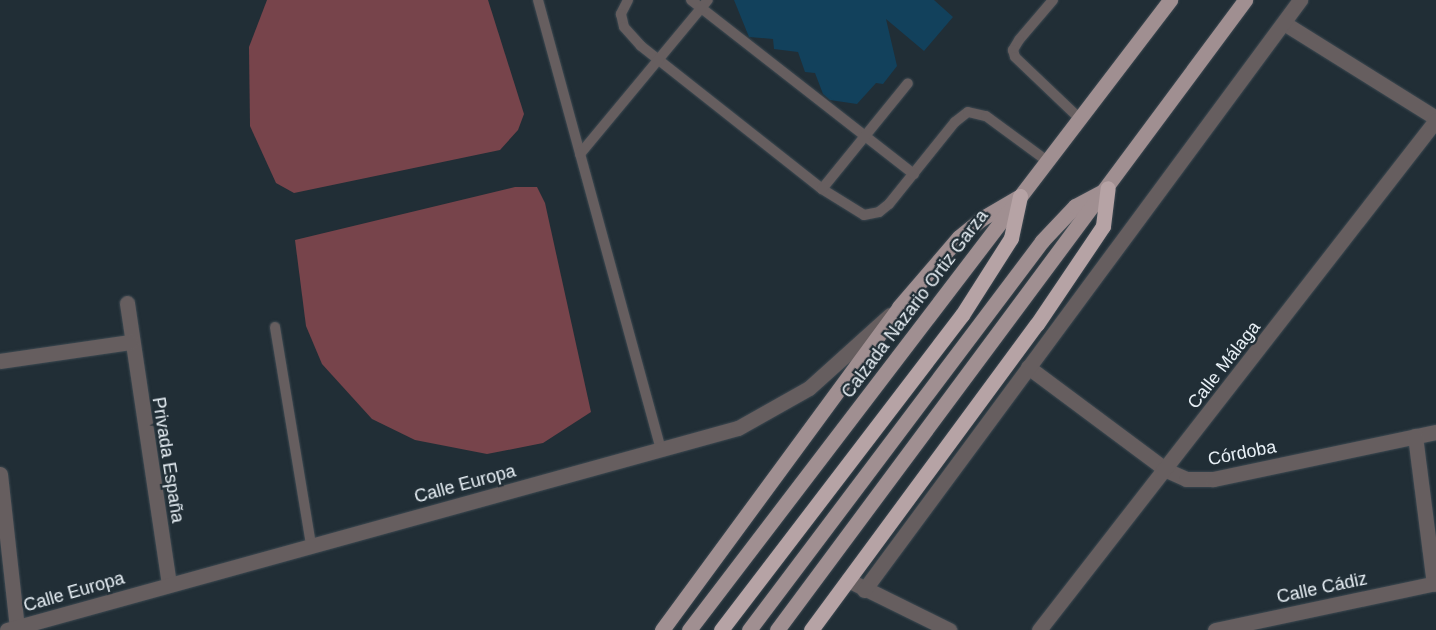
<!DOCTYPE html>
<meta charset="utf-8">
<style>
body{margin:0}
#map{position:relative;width:1436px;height:630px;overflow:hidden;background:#212e36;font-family:Helvetica,sans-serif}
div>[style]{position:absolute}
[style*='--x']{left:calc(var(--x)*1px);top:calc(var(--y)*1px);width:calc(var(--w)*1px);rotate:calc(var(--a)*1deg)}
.green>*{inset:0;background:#77444b}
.building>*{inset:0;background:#12415c}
.roads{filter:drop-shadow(0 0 1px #3d4951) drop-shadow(0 0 1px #3d4951)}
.lane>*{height:10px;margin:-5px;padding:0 5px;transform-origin:5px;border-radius:5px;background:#665e5f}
.street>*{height:15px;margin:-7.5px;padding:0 7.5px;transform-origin:7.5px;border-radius:7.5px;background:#665e5f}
.primary>*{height:15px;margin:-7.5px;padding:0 7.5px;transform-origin:7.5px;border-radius:7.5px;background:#a08f91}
.highway>*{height:15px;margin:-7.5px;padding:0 7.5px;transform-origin:7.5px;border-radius:7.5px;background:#b6a3a5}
span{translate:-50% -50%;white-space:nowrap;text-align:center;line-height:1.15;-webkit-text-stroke:4.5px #212e36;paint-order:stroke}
.street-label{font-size:18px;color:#e8f0f6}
</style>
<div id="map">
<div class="green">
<i style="clip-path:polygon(267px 0,488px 0,524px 114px,518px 130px,500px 150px,294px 193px,276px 183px,250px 126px,249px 47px)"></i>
<i style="clip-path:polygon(515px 187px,537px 187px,545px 203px,591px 412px,543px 443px,487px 454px,415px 440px,372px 419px,322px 364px,306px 326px,295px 240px)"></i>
</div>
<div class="building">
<i style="clip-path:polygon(734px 0,934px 0,953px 17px,924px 51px,886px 19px,897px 66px,883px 84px,876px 83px,857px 104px,830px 100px,823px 94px,815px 73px,805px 72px,798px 52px,774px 49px,773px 39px,749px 37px)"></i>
</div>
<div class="roads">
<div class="lane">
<i style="--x:538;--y:0;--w:466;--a:74.7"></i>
<i style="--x:628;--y:0;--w:16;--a:117"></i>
<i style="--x:621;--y:14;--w:13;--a:77"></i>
<i style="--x:624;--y:27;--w:25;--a:48"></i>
<i style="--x:641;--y:46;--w:231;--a:38.3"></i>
<i style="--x:822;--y:189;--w:49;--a:31.8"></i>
<i style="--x:864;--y:215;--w:15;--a:-11"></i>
<i style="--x:879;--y:212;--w:13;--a:-39"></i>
<i style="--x:889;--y:204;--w:105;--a:-51.2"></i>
<i style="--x:955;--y:122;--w:16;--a:-38"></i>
<i style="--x:968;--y:112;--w:18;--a:13"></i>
<i style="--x:986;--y:116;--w:76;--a:36.4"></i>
<i style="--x:691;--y:0;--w:283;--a:38"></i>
<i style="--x:1053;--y:0;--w:52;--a:130.4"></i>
<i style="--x:1019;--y:40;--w:12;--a:121"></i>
<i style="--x:1013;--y:50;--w:7;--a:74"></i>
<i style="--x:1015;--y:57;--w:90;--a:43.6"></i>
<i style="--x:580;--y:154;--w:200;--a:-50.3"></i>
<i style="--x:822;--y:189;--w:136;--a:-50.9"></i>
<i style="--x:275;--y:327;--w:221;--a:80.6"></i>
</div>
<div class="street">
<i style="--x:1284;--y:23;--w:179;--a:32"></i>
<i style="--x:127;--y:303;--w:284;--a:81.5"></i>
<i style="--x:0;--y:361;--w:131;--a:-8.3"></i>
<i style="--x:1028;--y:367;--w:172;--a:36.7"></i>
<i style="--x:1166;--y:470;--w:22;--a:24"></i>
<i style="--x:1186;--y:479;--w:27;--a:0"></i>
<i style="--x:1213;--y:479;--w:228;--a:-11.9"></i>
<i style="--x:1415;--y:436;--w:149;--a:82.7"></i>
<i style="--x:0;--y:474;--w:155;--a:83.7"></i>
<i style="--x:848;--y:580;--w:113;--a:26.3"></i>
<i style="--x:864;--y:590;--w:734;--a:-53.54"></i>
<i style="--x:7;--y:630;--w:758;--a:-15.45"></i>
<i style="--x:738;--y:428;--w:81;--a:-29.4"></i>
<i style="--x:809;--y:388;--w:109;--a:-42"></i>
<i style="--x:1039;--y:630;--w:646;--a:-52.1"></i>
<i style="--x:1215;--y:630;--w:226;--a:-12"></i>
</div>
<div class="primary">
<i style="--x:662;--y:630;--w:401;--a:-53.7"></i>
<i style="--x:899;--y:307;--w:92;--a:-49.4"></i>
<i style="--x:959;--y:237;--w:28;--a:-39"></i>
<i style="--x:981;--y:219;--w:42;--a:-30.3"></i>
<i style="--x:689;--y:630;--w:793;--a:-52.64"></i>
<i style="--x:749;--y:630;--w:487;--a:-53"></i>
<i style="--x:1042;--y:241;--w:48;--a:-46.7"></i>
<i style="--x:1075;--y:206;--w:34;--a:-28"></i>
<i style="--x:777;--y:630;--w:785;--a:-53.39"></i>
</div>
<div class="highway">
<i style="--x:721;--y:630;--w:397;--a:-52.6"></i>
<i style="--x:962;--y:315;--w:91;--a:-57.5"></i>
<i style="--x:1011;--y:238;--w:43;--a:-77.9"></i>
<i style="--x:811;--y:630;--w:380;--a:-53.6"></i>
<i style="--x:1037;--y:324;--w:118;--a:-56"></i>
<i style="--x:1103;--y:226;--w:38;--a:-83"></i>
</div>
</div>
<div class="street-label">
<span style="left:915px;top:304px;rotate:-53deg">Calzada Nazario Ortiz Garza</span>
<span style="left:1224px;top:365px;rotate:-52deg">Calle Málaga</span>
<span style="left:1242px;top:453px;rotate:-11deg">Córdoba</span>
<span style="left:168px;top:460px;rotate:81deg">Privada España</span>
<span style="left:465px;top:484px;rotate:-15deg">Calle Europa</span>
<span style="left:1322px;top:588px;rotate:-12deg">Calle Cádiz</span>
<span style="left:74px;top:592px;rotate:-16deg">Calle Europa</span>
</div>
</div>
